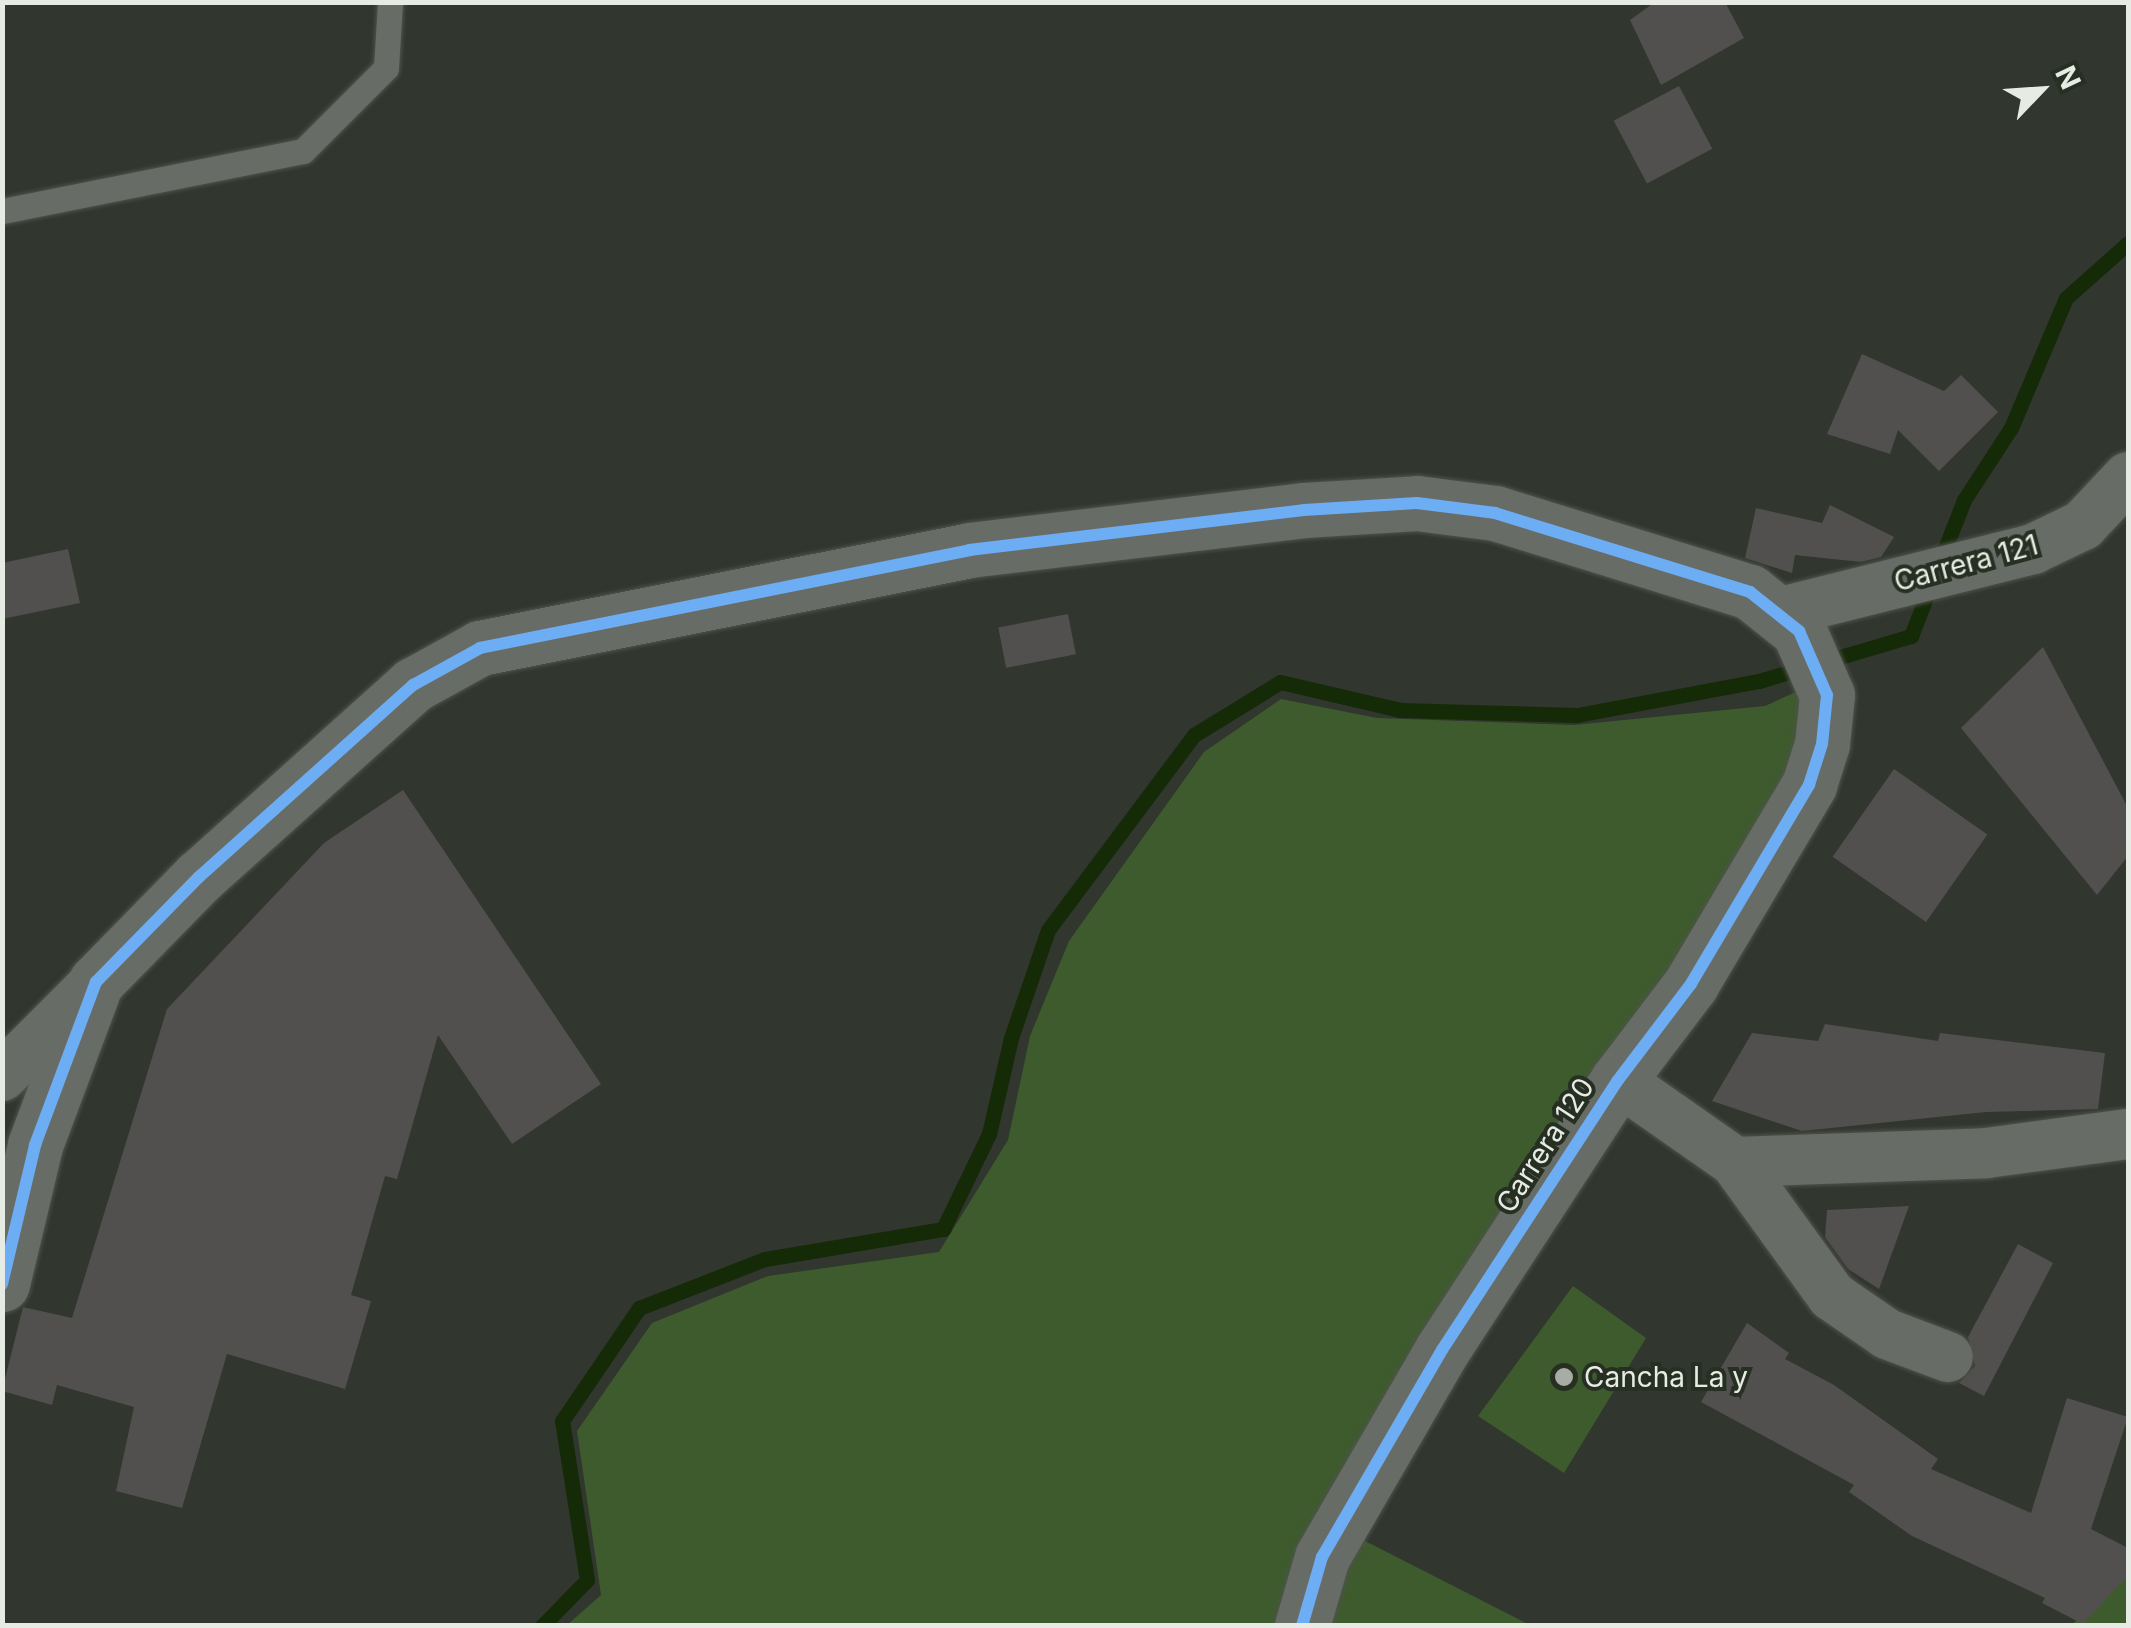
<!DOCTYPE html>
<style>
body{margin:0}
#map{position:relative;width:2131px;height:1628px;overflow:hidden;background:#31362f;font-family:Inter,sans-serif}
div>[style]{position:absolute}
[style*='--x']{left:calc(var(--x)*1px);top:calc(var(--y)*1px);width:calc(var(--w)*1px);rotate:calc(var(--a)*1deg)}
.green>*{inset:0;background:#3e5b2e}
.stream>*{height:15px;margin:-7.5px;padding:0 7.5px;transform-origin:7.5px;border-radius:7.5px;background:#152a07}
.building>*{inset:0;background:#51504e;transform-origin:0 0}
.roads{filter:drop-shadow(0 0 2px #4f534c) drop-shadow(0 0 2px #4f534c)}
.lane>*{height:25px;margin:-12.5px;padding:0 12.5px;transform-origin:12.5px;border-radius:12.5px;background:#686c66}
.street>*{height:50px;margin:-25px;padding:0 25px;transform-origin:25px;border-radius:25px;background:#686c66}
.secondary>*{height:55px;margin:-27.5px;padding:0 27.5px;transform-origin:27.5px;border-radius:27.5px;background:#686c66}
.cycleway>*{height:12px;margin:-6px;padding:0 6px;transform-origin:6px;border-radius:6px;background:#6dadf4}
.dots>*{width:28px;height:28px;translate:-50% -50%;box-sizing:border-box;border:5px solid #262f22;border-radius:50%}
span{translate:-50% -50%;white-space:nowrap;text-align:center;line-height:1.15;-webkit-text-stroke:8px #262f22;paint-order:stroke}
.street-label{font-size:28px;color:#e6ece3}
.poi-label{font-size:28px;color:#e6ece3}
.left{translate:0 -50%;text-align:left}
.frame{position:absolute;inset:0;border:5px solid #e6ece3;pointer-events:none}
.north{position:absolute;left:1991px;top:40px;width:100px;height:100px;-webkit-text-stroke:8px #262f22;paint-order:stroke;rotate:65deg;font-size:28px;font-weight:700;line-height:40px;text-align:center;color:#e6ece3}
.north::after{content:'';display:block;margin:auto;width:35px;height:45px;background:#e6ece3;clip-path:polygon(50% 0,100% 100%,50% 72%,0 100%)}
</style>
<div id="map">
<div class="green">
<i style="clip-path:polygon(1800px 690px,1811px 695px,1771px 845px,1322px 1519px,1530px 1625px,566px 1626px,601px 1595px,577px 1431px,652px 1323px,768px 1276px,939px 1252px,1008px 1140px,1030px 1036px,1069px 941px,1204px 752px,1281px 699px,1377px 718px,1574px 725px,1765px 706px)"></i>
<i style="clip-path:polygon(1573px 1286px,1646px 1338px,1564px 1473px,1478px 1416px)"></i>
<i style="clip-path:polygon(2128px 1561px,2128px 1625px,2072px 1625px)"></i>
</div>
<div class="stream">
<i style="--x:1940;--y:561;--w:66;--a:-68.5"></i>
<i style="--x:1964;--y:500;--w:86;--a:-56.9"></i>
<i style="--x:2011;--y:428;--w:141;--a:-67.1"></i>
<i style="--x:2066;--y:298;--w:83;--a:-41.6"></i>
<i style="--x:542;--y:1626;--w:64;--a:-45.6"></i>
<i style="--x:587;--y:1580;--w:161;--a:-98.9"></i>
<i style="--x:562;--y:1421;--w:137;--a:-55.7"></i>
<i style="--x:639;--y:1308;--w:135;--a:-21.3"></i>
<i style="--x:765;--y:1259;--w:181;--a:-9.6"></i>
<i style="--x:943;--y:1229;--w:106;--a:-64.2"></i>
<i style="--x:989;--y:1134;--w:98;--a:-77.1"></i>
<i style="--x:1011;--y:1038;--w:114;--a:-71.1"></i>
<i style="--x:1048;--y:930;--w:244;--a:-53.2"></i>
<i style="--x:1194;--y:735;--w:101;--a:-31.6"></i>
<i style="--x:1280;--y:682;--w:123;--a:13.1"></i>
<i style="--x:1400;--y:710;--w:177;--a:1.6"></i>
<i style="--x:1577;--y:715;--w:185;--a:-10.6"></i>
<i style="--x:1759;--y:681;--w:159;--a:-16.5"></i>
<i style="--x:1911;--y:636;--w:58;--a:-68.7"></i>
</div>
<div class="building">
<i style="clip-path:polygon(1655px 2px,1725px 2px,1744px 38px,1661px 85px,1630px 20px)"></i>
<i style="left:1679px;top:86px;width:71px;height:74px;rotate:62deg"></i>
<i style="clip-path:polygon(1862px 354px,1944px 391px,1961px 375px,1998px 412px,1939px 471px,1898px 430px,1890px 454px,1827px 434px)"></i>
<i style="clip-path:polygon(1830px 505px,1894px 537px,1881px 557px,1861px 562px,1795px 555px,1792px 573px,1745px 558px,1756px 508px,1822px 523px)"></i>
<i style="clip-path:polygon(68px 549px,80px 603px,2px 619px,2px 563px)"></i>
<i style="left:1068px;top:614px;width:41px;height:71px;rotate:79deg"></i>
<i style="clip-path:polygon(2043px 647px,2128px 808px,2128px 856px,2097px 895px,1961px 728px)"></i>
<i style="left:1894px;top:769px;width:114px;height:107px;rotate:35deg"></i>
<i style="clip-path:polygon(403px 790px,601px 1084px,512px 1144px,438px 1035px,397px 1179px,385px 1176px,351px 1295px,371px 1301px,345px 1389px,227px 1354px,182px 1508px,116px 1491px,134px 1407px,57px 1385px,52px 1405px,2px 1391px,23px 1307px,72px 1318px,167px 1009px,324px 843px)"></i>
<i style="clip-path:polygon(1825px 1024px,1938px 1041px,1940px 1033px,2105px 1053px,2098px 1109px,1986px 1112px,1802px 1131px,1712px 1101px,1752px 1033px,1818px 1041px)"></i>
<i style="clip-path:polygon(1909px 1206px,1879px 1289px,1848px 1269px,1825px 1237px,1827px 1210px)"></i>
<i style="clip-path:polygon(2018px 1244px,2053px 1263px,1984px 1396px,1959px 1383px,1975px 1366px,1968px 1337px)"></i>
<i style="clip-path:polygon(1747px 1323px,1789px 1353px,1785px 1359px,1834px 1385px,1938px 1459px,1931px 1469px,2031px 1513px,2067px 1398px,2128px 1417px,2091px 1529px,2128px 1548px,2128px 1575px,2083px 1624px,2042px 1603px,2045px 1598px,1912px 1536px,1849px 1492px,1854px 1485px,1701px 1402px)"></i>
</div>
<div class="roads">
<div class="lane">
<i style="--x:2;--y:211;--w:307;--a:-11.3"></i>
<i style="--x:303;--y:151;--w:117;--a:-45"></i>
<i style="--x:386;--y:68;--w:66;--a:-86.5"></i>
</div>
<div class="street">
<i style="--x:1781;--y:612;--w:260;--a:-14"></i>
<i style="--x:2033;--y:549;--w:55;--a:-25.6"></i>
<i style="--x:2083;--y:525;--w:66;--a:-46.8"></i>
<i style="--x:2;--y:1076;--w:133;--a:-45"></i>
<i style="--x:1618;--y:1080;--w:143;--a:35"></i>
<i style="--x:1735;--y:1162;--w:165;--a:54.1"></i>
<i style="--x:1832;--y:1296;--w:67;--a:34.6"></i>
<i style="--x:1887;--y:1334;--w:65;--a:20.7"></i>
<i style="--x:1735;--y:1162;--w:252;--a:-2"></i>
<i style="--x:1987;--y:1153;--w:142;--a:-7.7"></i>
</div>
<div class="secondary">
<i style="--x:2;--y:1284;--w:143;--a:-76.6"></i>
<i style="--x:35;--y:1145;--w:174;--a:-69.5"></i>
<i style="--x:96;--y:982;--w:147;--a:-45.6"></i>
<i style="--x:199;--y:877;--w:288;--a:-41.9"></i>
<i style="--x:413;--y:685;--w:77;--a:-28.9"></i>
<i style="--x:480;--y:648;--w:499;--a:-11.3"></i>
<i style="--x:969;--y:550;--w:337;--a:-6.8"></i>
<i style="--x:1304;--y:510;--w:113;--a:-3.5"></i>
<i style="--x:1417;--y:503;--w:79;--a:7.3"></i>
<i style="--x:1495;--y:513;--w:267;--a:17.2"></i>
<i style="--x:1750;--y:592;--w:63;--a:38.5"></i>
<i style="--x:1799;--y:631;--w:70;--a:66.4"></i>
<i style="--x:1827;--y:695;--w:49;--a:95.8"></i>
<i style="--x:1822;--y:744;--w:43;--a:107.6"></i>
<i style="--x:1809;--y:785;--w:231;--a:120.7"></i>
<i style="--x:1691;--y:984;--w:121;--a:127.2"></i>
<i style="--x:1618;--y:1080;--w:322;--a:123.1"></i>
<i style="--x:1442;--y:1350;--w:239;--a:120.1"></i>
<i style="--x:1322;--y:1557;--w:72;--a:106.2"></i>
</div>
</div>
<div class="cycleway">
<i style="--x:2;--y:1284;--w:143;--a:-76.6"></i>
<i style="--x:35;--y:1145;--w:174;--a:-69.5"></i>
<i style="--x:96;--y:982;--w:147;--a:-45.6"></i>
<i style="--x:199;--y:877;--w:288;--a:-41.9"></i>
<i style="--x:413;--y:685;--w:77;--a:-28.9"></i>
<i style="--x:480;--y:648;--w:499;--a:-11.3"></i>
<i style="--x:969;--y:550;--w:337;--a:-6.8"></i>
<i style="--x:1304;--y:510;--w:113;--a:-3.5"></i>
<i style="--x:1417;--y:503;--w:79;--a:7.3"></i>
<i style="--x:1495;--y:513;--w:267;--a:17.2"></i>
<i style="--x:1750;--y:592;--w:63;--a:38.5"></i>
<i style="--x:1799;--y:631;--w:70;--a:66.4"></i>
<i style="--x:1827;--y:695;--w:49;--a:95.8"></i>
<i style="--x:1822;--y:744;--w:43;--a:107.6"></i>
<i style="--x:1809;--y:785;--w:231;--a:120.7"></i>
<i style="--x:1691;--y:984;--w:121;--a:127.2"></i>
<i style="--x:1618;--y:1080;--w:322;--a:123.1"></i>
<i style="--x:1442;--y:1350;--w:239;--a:120.1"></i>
<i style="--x:1322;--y:1557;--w:72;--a:106.2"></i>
</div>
<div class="dots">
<i style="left:1564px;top:1377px;background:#a7aca4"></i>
</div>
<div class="street-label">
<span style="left:1966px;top:563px;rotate:-15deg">Carrera 121</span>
<span style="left:1545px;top:1145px;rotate:-57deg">Carrera 120</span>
</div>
<div class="poi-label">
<span class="left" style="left:1584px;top:1377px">Cancha La y</span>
</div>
<div class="frame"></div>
<div class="north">N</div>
</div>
